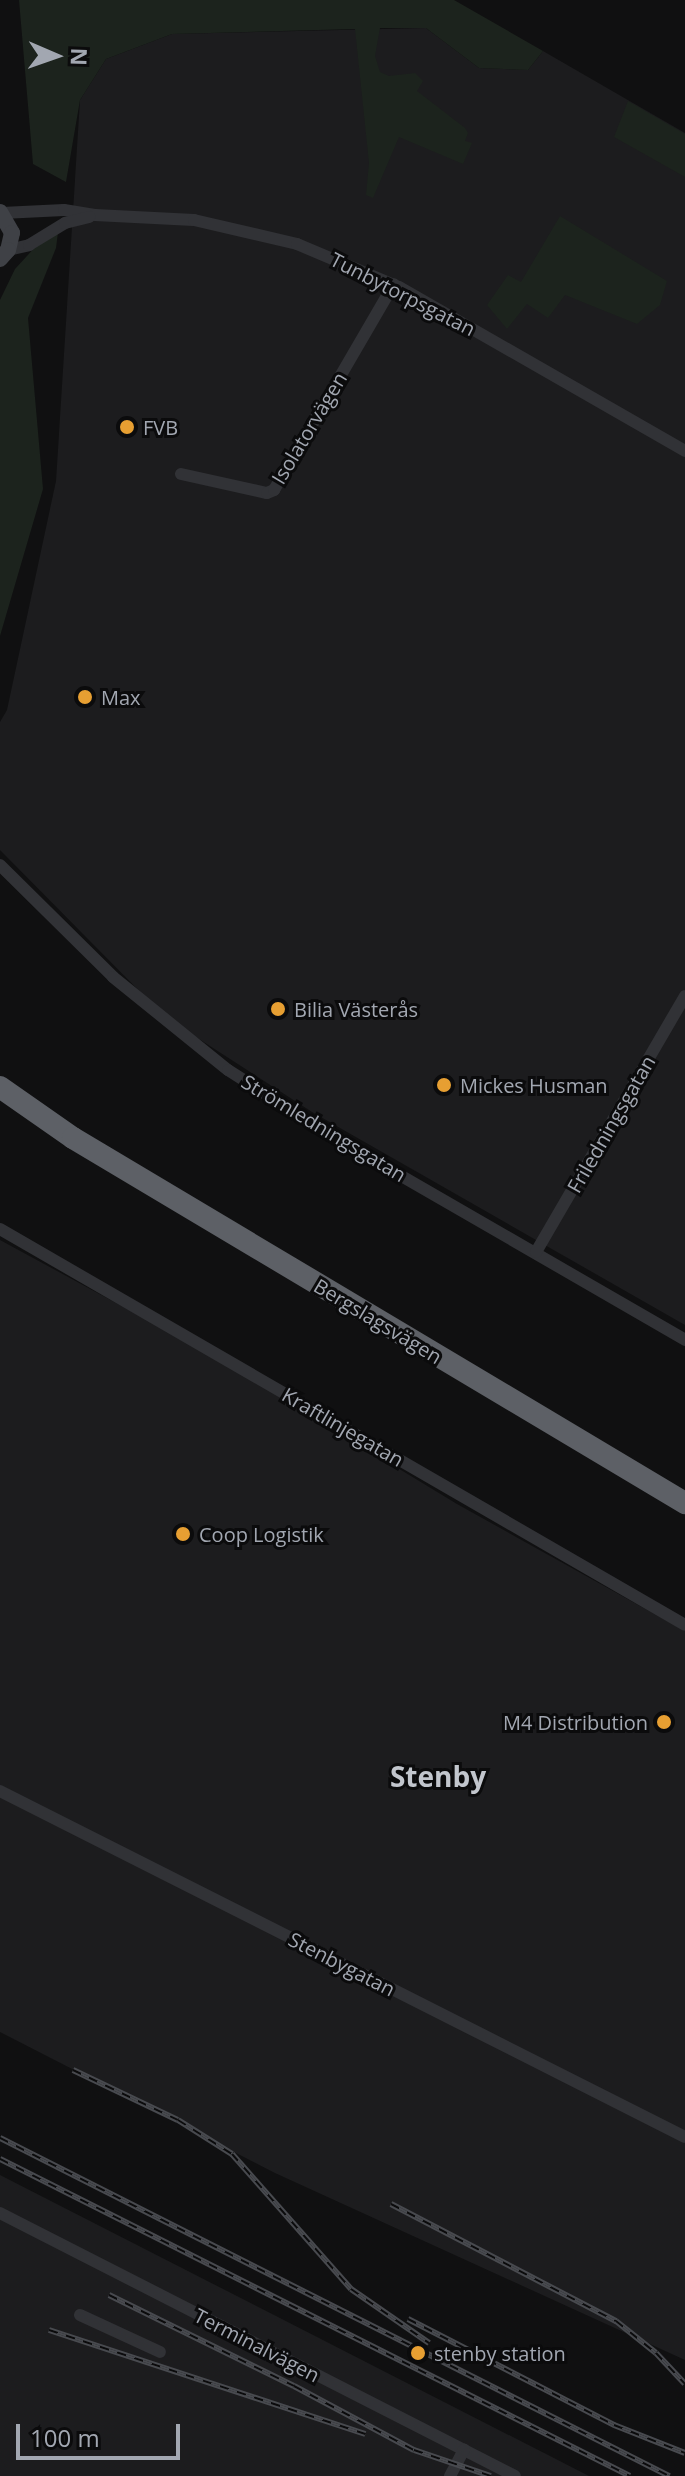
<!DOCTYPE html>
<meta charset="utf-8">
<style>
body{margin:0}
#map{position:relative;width:685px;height:2476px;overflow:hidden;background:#101011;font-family:"Open Sans",sans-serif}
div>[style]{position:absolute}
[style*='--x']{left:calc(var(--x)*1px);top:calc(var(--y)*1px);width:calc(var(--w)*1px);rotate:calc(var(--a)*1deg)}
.built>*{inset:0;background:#1c1c1e}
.green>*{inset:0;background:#1c231d}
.street>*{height:12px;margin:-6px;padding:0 6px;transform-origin:6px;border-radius:6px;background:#313236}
.secondary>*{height:16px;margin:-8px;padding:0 8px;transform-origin:8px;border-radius:8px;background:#3f4146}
.highway>*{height:22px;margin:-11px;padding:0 11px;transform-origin:11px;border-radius:11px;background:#5d6066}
.rail>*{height:6px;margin-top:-3px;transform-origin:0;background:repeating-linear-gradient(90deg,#0b0b0c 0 9px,#484a4f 0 18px);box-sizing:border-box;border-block:2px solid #484a4f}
.dots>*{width:22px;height:22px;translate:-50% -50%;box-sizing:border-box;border:4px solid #0b0b0c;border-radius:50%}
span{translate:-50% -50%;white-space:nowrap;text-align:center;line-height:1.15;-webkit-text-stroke:6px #0b0b0c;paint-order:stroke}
.street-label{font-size:20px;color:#a2a7b1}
.poi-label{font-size:20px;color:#a2a7b1}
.left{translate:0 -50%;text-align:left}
.right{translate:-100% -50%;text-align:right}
.district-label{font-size:28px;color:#c2c6cd;font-weight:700}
.north{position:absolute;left:16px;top:16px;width:80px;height:80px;-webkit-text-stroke:6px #0b0b0c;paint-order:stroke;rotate:92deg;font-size:22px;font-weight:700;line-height:32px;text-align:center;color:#a2a7b1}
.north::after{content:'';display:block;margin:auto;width:28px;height:36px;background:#a2a7b1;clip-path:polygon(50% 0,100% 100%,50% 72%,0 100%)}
.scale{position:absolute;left:16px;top:2424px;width:164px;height:36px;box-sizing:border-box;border:4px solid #a2a7b1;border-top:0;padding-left:10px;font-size:24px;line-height:28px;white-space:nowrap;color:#a2a7b1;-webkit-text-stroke:6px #0b0b0c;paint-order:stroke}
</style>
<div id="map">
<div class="built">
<i style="clip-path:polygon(426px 28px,479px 68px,528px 70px,543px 51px,685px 133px,685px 1325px,312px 1112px,165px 1017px,0 850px,0 722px,7px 710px,56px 481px,80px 100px,106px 59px,172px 34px)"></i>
<i style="clip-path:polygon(0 1240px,210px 1354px,457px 1504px,685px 1631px,685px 2360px,275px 2173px,0 2032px)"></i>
<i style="clip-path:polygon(0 2175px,589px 2476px,0 2476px)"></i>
</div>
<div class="green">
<i style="clip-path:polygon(19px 0,454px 0,543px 51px,528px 70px,479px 68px,426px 28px,380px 28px,375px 56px,380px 72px,389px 76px,415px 73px,423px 81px,417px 91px,465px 128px,468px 133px,465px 141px,472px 143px,463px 164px,399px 137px,373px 198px,366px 195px,369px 163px,355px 29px,172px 34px,106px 59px,80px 100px,66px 182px,33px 164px)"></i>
<i style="clip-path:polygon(628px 101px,685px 134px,685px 177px,614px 137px)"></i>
<i style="clip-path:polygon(560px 216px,667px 281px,660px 305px,637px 324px,565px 295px,548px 318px,527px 304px,507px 329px,487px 305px,508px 275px,521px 282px)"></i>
<i style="clip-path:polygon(58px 232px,56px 248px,28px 318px,43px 489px,0 636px,0 300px,15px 269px,38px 244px)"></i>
</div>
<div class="street">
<i style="--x:2;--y:213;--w:62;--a:-2.8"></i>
<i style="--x:64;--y:210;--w:31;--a:9"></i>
<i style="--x:95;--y:215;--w:99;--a:2.9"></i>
<i style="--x:194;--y:220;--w:106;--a:13.1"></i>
<i style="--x:297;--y:244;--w:111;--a:22.9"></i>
<i style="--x:399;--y:287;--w:330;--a:29.8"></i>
<i style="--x:8;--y:250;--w:22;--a:-13"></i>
<i style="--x:29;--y:245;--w:42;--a:-31.4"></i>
<i style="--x:65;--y:223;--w:25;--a:-14"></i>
<i style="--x:181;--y:474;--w:88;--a:12.5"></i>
<i style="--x:267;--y:493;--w:8;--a:-23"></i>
<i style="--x:274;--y:490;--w:238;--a:-59.8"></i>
<i style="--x:0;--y:865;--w:159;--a:44.7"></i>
<i style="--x:113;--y:977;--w:148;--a:39"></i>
<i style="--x:228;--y:1070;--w:109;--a:32.7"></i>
<i style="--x:320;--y:1129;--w:422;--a:30"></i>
<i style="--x:0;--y:1229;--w:791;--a:30.03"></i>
<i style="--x:536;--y:1252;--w:296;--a:-59.8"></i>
<i style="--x:0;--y:1791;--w:767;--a:26.8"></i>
<i style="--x:0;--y:2213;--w:578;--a:27.05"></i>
<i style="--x:80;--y:2315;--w:88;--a:24.8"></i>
<i style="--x:450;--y:2476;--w:30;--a:-62"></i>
</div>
<div class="secondary">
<i style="--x:0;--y:212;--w:24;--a:60"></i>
<i style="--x:12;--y:233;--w:17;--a:103"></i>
<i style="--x:8;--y:250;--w:12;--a:132"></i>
</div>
<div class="highway">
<i style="--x:0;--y:1087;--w:89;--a:34.9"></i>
<i style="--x:73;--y:1138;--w:713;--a:30.81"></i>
</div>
<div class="rail">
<i style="--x:73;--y:2070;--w:116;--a:25.5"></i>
<i style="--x:178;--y:2120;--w:64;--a:32.2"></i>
<i style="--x:232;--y:2154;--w:180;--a:48.6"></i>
<i style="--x:351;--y:2289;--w:95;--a:34.7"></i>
<i style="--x:0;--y:2138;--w:750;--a:26.8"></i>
<i style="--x:0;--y:2159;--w:705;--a:26.71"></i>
<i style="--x:391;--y:2204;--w:254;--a:27.5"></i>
<i style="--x:616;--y:2321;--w:51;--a:38.7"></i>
<i style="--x:656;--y:2353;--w:42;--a:46.9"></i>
<i style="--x:109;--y:2295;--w:206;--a:26.2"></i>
<i style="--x:294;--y:2386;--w:136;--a:28.1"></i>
<i style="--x:414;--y:2450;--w:81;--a:18.7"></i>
<i style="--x:408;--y:2319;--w:232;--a:27.2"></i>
<i style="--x:614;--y:2425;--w:76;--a:21.5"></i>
<i style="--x:49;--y:2330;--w:333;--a:18.2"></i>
</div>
<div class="dots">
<i style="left:127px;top:427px;background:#e79f32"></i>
<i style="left:85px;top:697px;background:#e79f32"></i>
<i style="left:278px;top:1009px;background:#e79f32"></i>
<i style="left:444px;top:1085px;background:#e79f32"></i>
<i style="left:183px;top:1534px;background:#e79f32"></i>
<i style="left:664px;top:1722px;background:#e79f32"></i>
<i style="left:418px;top:2353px;background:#e79f32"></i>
</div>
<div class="street-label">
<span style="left:403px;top:294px;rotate:27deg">Tunbytorpsgatan</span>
<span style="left:309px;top:428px;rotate:-59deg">Isolatorvägen</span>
<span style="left:611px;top:1124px;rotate:-60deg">Friledningsgatan</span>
<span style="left:324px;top:1128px;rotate:31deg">Strömledningsgatan</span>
<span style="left:378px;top:1321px;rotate:31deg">Bergslagsvägen</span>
<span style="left:343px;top:1427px;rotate:30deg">Kraftlinjegatan</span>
<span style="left:342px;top:1964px;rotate:27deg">Stenbygatan</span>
<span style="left:257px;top:2345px;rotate:27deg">Terminalvägen</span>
</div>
<div class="poi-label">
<span class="left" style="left:143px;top:427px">FVB</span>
<span class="left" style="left:101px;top:697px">Max</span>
<span class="left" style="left:294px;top:1009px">Bilia Västerås</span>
<span class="left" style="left:460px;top:1085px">Mickes Husman</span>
<span class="left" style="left:199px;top:1534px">Coop Logistik</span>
<span class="right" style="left:648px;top:1722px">M4 Distribution</span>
<span class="left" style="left:434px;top:2353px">stenby station</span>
</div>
<div class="district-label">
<span style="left:438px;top:1776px">Stenby</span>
</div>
<div class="north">N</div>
<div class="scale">100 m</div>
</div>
